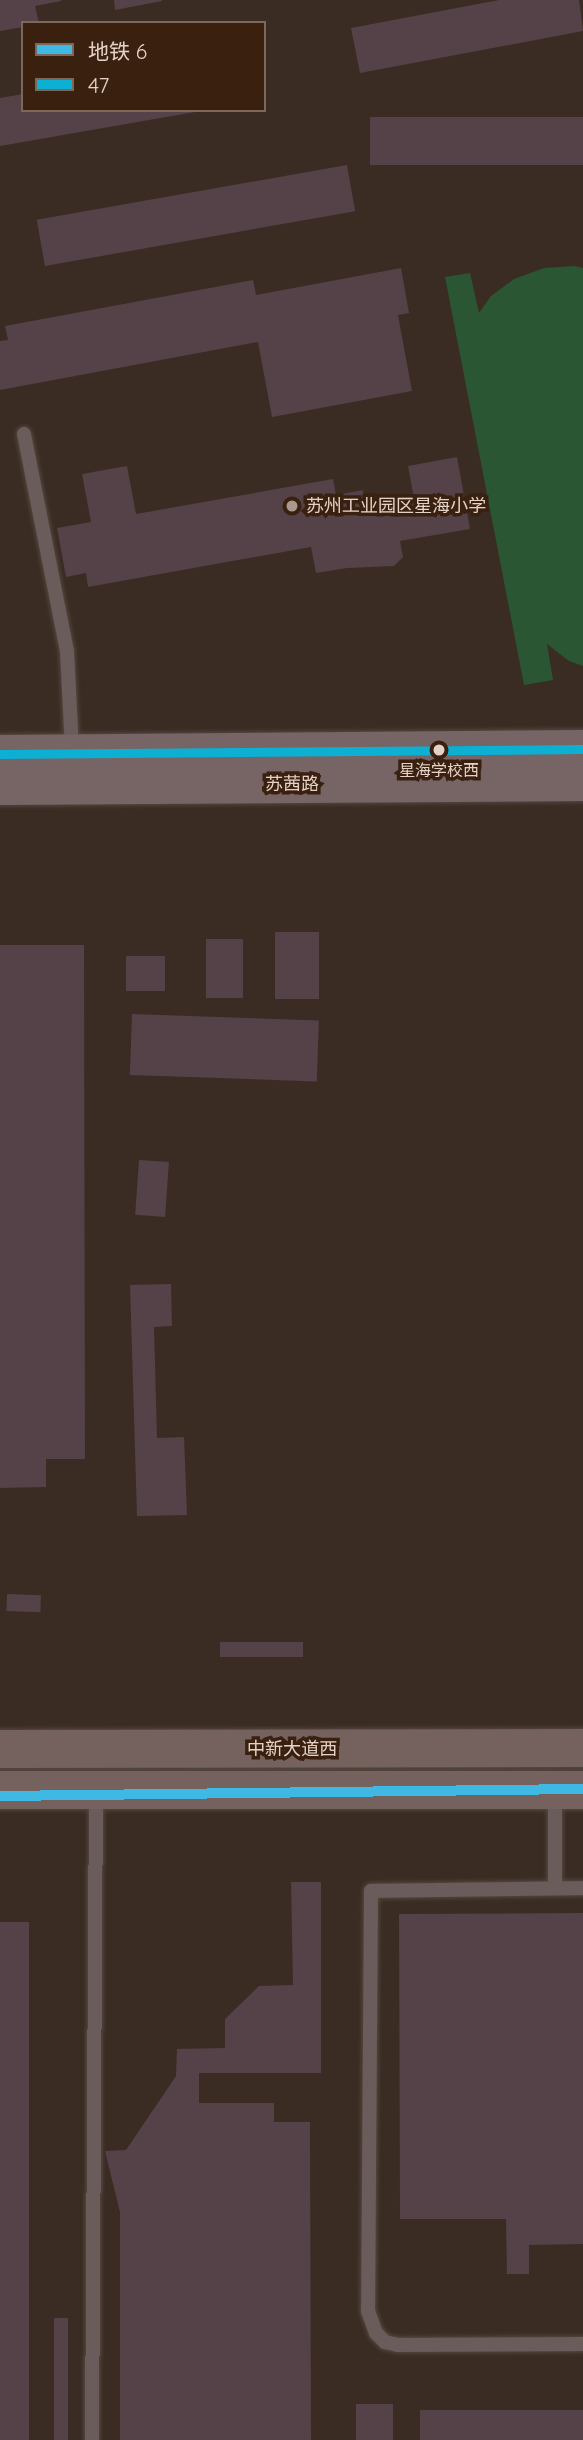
<!DOCTYPE html>
<html>
<head>
<meta charset="utf-8">
<style>
	body { margin:0 }
	#map { position:relative; width:583px; height:2440px; overflow:hidden; background:#3a2c23; font-family:Quicksand,"Noto Sans SC",sans-serif }
	div>[style] { position:absolute }
	.green>* { inset:0; background:#2a5634 }
	.building>* { inset:0; background:#554148; transform-origin:0 0 }
	.roads { filter:drop-shadow(0 0 2px #54473f) drop-shadow(0 0 2px #54473f) }
	.lane>* { height:14px; margin:-7px; padding:0 7px; transform-origin:7px; border-radius:7px; background:#6a5c5a }
	.secondary>* { height:38px; margin:-19px; padding:0 19px; transform-origin:19px; border-radius:19px; background:#766564 }
	.primary>* { height:38px; margin:-19px; padding:0 19px; transform-origin:19px; border-radius:19px; background:#75625f }
	.bus-1>* { height:9px; margin:-4.5px; padding:0 4.5px; transform-origin:4.5px; border-radius:4.5px; background:#0dafd3 }
	.metro-1>* { height:10px; margin:-5px; padding:0 5px; transform-origin:5px; border-radius:5px; background:#3fb9e4 }
	.dots>* { width:19px; height:19px; translate:-50% -50%; box-sizing:border-box; border:4px solid #39200f; border-radius:50% }
	span { translate:-50% -50%; white-space:nowrap; text-align:center; line-height:1.15; -webkit-text-stroke:7px #39200f; paint-order:stroke }
	.bus-label { font-size:16px; color:#e4d2c8 }
	.poi-label { font-size:18px; color:#e4d2c8 }
	.left { translate:0 -50%; text-align:left }
	.street-label { font-size:18px; color:#e4d2c8 }
	.legend { position:absolute; left:21px; top:21px; width:245px; height:91px; box-sizing:border-box; background:#39200f; border:2px solid #7d6759; margin:0; padding:9px 12px; list-style:none; font-size:21px; color:#e4d2c8 }
	.legend li { display:flex; align-items:center; gap:14px; height:35px }
	.legend b { width:35px; border:2px solid #7d6759 }
</style>
</head>
<body>
<div id="map">
	<div class="green">
		<div style="clip-path:polygon(575px 266px,583px 268px,583px 666px,569px 661px,547px 644px,553px 680px,524px 685px,445px 277px,470px 273px,479px 313px,491px 296px,514px 279px,544px 268px)"></div>
	</div>
	<div class="building">
		<div style="clip-path:polygon(0 0,61px 0,61px 1px,35px 6px,39px 23px,23px 23px,23px 27px,0 31px)"></div>
		<div style="clip-path:polygon(114px 0,162px 0,162px 1px,115px 10px)"></div>
		<div style="clip-path:polygon(499px 0,579px 0,583px 31px,360px 73px,351px 28px)"></div>
		<div style="clip-path:polygon(23px 94px,23px 110px,195px 112px,0 146px,0 98px)"></div>
		<div style="left:583px;top:117px;width:48px;height:213px;rotate:90deg"></div>
		<div style="left:347px;top:165px;width:47px;height:315px;rotate:80deg"></div>
		<div style="clip-path:polygon(401px 268px,409px 313px,398px 315px,412px 391px,272px 417px,258px 342px,0 390px,0 341px,8px 340px,5px 326px,253px 280px,256px 295px)"></div>
		<div style="clip-path:polygon(457px 457px,470px 529px,400px 541px,403px 557px,394px 566px,347px 568px,316px 573px,311px 547px,88px 587px,86px 573px,66px 577px,57px 528px,91px 522px,82px 474px,127px 466px,136px 514px,333px 479px,336px 495px,363px 490px,365px 506px,414px 498px,408px 466px)"></div>
		<div style="left:275px;top:932px;width:44px;height:67px"></div>
		<div style="left:206px;top:939px;width:37px;height:59px"></div>
		<div style="clip-path:polygon(0 945px,84px 945px,85px 1459px,46px 1459px,46px 1487px,0 1488px)"></div>
		<div style="left:126px;top:956px;width:39px;height:35px"></div>
		<div style="left:132px;top:1014px;width:187px;height:61px;rotate:2deg"></div>
		<div style="left:139px;top:1160px;width:30px;height:55px;rotate:4deg"></div>
		<div style="clip-path:polygon(171px 1284px,172px 1326px,154px 1327px,157px 1438px,184px 1437px,187px 1515px,137px 1516px,130px 1285px)"></div>
		<div style="left:7px;top:1594px;width:34px;height:17px;rotate:2deg"></div>
		<div style="left:303px;top:1642px;width:15px;height:83px;rotate:90deg"></div>
		<div style="clip-path:polygon(291px 1882px,321px 1882px,321px 2073px,199px 2073px,199px 2103px,274px 2103px,274px 2122px,310px 2122px,311px 2440px,120px 2440px,120px 2212px,105px 2151px,126px 2150px,176px 2076px,177px 2049px,225px 2048px,225px 2019px,259px 1986px,293px 1985px)"></div>
		<div style="clip-path:polygon(583px 1913px,583px 2244px,529px 2245px,529px 2274px,507px 2274px,506px 2219px,400px 2219px,399px 1914px)"></div>
		<div style="left:0;top:1922px;width:29px;height:518px"></div>
		<div style="left:54px;top:2318px;width:14px;height:122px"></div>
		<div style="left:356px;top:2404px;width:37px;height:36px"></div>
		<div style="left:583px;top:2410px;width:30px;height:163px;rotate:90deg"></div>
	</div>
	<div class="roads">
		<div class="lane">
			<div style="left:24px;top:434px;width:221px;rotate:78.8deg"></div>
			<div style="left:67px;top:651px;width:99px;rotate:87.1deg"></div>
			<div style="left:555px;top:1792px;width:96px;rotate:90deg"></div>
			<div style="left:583px;top:1888px;width:212px;rotate:179.2deg"></div>
			<div style="left:371px;top:1891px;width:420px;rotate:90.4deg"></div>
			<div style="left:368px;top:2311px;width:23px;rotate:70deg"></div>
			<div style="left:376px;top:2333px;width:13px;rotate:45deg"></div>
			<div style="left:385px;top:2342px;width:13px;rotate:13deg"></div>
			<div style="left:398px;top:2345px;width:185px;rotate:-0.3deg"></div>
			<div style="left:92px;top:2440px;width:648px;rotate:-89.65deg"></div>
		</div>
		<div class="secondary">
			<div style="left:0;top:754px;width:583px;rotate:-0.49deg"></div>
			<div style="left:0;top:786px;width:583px;rotate:-0.39deg"></div>
		</div>
		<div class="primary">
			<div style="left:0;top:1749px;width:583px;rotate:-0.1deg"></div>
			<div style="left:0;top:1790px;width:583px"></div>
		</div>
	</div>
	<div class="bus-1">
		<div style="left:0;top:754px;width:583px;rotate:-0.49deg"></div>
	</div>
	<div class="metro-1">
		<div style="left:0;top:1796px;width:583px;rotate:-0.69deg"></div>
	</div>
	<div class="dots">
		<div style="left:292px;top:506px;background:#a8988e"></div>
		<div style="left:439px;top:750px;background:#e4d2c8"></div>
	</div>
	<div class="bus-label">
		<span style="left:439px;top:770px">星海学校西</span>
	</div>
	<div class="poi-label">
		<span class="left" style="left:306px;top:506px">苏州工业园区星海小学</span>
	</div>
	<div class="street-label">
		<span style="left:292px;top:784px">苏茜路</span>
		<span style="left:292px;top:1749px">中新大道西</span>
	</div>
	<ul class="legend">
	<li><b style="height:9px;background:#3fb9e4"></b>地铁 6</li>
	<li><b style="height:9px;background:#0dafd3"></b>47</li>
	</ul>
</div>
</body>
</html>
